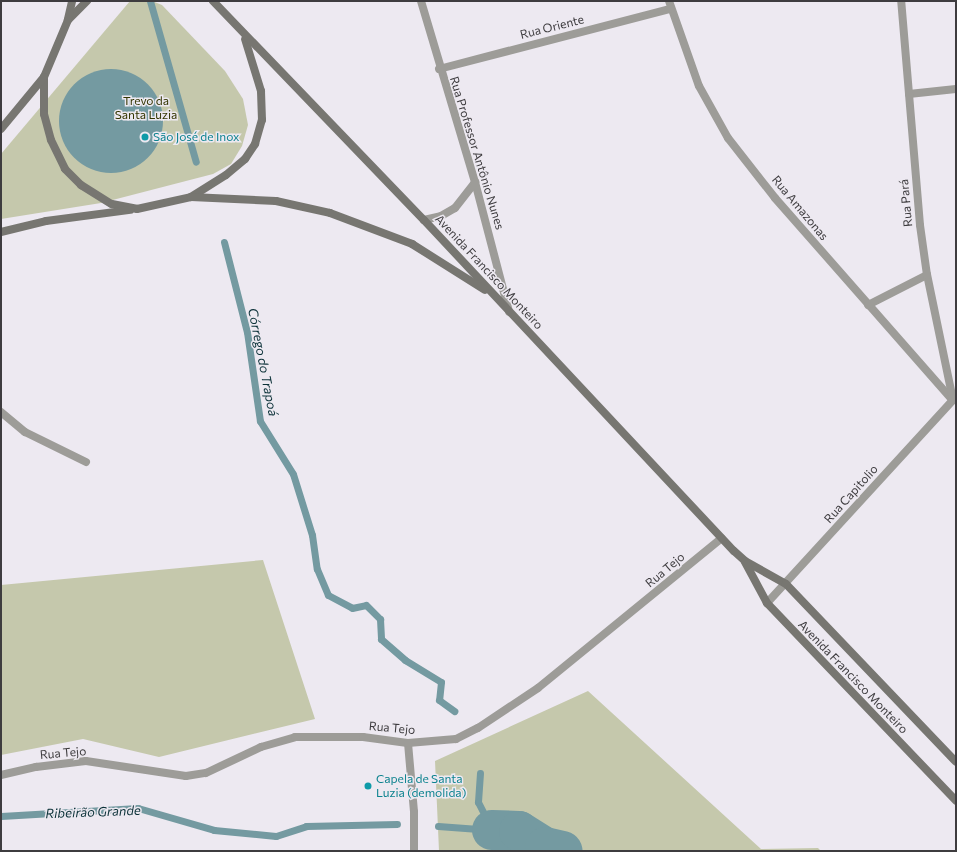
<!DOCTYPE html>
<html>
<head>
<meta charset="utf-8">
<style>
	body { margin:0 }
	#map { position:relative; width:957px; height:852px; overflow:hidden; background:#ede9f1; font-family:Commissioner,sans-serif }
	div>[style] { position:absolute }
	.green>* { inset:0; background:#c5c8ac }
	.water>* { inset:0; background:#749aa1 }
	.round { border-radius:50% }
	.stream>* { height:7px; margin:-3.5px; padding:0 3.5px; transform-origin:3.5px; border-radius:3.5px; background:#749aa1 }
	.river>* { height:40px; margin:-20px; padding:0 20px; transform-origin:20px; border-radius:20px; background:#749aa1 }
	.minor>* { height:8px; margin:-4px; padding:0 4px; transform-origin:4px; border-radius:4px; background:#9d9c98 }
	.tertiary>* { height:8px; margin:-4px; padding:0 4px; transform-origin:4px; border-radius:4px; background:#9d9c98 }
	.secondary>* { height:8px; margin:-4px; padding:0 4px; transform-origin:4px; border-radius:4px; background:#777671 }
	.dots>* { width:11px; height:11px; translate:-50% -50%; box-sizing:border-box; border:2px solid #ede9f1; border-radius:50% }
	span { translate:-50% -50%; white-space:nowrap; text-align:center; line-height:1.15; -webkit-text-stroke:3px #ede9f1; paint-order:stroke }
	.street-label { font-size:12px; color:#3e3c3f }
	.park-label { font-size:12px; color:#333500 }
	.culture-label { font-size:12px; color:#0d838f }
	.left { translate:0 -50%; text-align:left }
	.water-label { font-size:13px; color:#0b3138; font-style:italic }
	.frame { position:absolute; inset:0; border:2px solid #3e3c3f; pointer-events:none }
</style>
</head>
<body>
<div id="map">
	<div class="green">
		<div style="clip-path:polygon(130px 1px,152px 1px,162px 5px,225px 71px,243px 99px,248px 125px,242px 146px,231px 164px,213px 174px,101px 203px,1px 219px,1px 154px)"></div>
		<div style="clip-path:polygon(263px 560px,315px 719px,159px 757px,83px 739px,1px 755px,1px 585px)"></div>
		<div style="clip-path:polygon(588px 691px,761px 849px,818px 848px,821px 851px,439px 851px,435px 761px)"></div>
	</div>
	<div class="water">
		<div class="round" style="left:59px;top:69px;width:104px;height:104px"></div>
	</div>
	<div class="stream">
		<div style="left:150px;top:1px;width:167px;rotate:74.1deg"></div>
		<div style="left:224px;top:242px;width:93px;rotate:75.7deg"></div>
		<div style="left:247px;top:332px;width:90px;rotate:81.7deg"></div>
		<div style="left:260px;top:421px;width:62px;rotate:58.1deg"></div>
		<div style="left:293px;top:474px;width:64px;rotate:72.7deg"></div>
		<div style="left:312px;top:535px;width:34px;rotate:82deg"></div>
		<div style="left:317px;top:569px;width:28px;rotate:67deg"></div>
		<div style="left:328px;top:595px;width:27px;rotate:28deg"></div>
		<div style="left:352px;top:608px;width:14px;rotate:-12deg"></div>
		<div style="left:366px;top:605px;width:20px;rotate:45deg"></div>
		<div style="left:380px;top:619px;width:20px;rotate:87deg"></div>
		<div style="left:381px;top:639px;width:32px;rotate:41deg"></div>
		<div style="left:405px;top:660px;width:42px;rotate:31.4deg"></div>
		<div style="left:441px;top:682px;width:18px;rotate:96deg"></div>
		<div style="left:439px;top:700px;width:19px;rotate:36deg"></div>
		<div style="left:480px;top:773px;width:29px;rotate:94deg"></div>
		<div style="left:478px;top:802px;width:31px;rotate:63deg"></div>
		<div style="left:1px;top:816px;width:137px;rotate:-3.3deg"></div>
		<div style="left:138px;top:808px;width:79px;rotate:16.1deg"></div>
		<div style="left:214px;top:830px;width:62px;rotate:5.5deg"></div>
		<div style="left:276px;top:836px;width:32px;rotate:-18deg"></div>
		<div style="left:306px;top:826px;width:91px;rotate:-1.3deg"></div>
		<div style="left:438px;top:826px;width:54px;rotate:4.2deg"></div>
	</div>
	<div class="river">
		<div style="left:492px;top:830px;width:27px;rotate:2deg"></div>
		<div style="left:519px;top:831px;width:31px;rotate:32deg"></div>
		<div style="left:545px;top:847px;width:18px;rotate:13deg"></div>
	</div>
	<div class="minor">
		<div style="left:669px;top:1px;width:90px;rotate:70.6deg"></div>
		<div style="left:699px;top:86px;width:60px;rotate:60.9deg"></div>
		<div style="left:728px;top:138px;width:76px;rotate:51.9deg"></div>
		<div style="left:775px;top:198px;width:266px;rotate:48.7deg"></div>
		<div style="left:439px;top:69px;width:239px;rotate:-14.6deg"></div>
		<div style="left:909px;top:94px;width:47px;rotate:-6.1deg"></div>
		<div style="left:868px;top:305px;width:66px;rotate:-27deg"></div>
		<div style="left:1px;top:412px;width:31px;rotate:40deg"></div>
		<div style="left:25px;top:432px;width:68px;rotate:26.2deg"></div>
		<div style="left:767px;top:603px;width:275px;rotate:-47.5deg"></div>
		<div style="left:953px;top:400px;width:128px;rotate:-101.7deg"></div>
		<div style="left:927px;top:275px;width:50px;rotate:-98deg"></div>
		<div style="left:920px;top:225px;width:225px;rotate:-94.8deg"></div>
		<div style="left:408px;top:743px;width:69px;rotate:85deg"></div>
		<div style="left:414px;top:812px;width:39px;rotate:90deg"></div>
		<div style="left:1px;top:775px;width:36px;rotate:-13deg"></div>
		<div style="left:36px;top:767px;width:50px;rotate:-6.8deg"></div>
		<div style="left:86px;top:761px;width:101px;rotate:8.5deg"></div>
		<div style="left:186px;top:776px;width:20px;rotate:-9deg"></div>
		<div style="left:206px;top:773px;width:61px;rotate:-25.3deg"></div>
		<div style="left:261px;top:747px;width:35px;rotate:-16deg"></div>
		<div style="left:295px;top:737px;width:68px"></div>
		<div style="left:363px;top:737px;width:45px;rotate:7.6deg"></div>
		<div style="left:408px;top:743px;width:48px;rotate:-4.8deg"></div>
		<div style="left:456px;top:739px;width:25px;rotate:-27deg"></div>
		<div style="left:478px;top:728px;width:72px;rotate:-33.7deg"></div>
		<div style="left:538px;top:688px;width:237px;rotate:-39.2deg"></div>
	</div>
	<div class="tertiary">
		<div style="left:421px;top:1px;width:189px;rotate:73.4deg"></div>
		<div style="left:475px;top:182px;width:134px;rotate:75.3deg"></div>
		<div style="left:424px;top:220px;width:17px;rotate:-13deg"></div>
		<div style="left:441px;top:216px;width:16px;rotate:-30deg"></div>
		<div style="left:455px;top:208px;width:33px;rotate:-52deg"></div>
	</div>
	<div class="secondary">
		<div style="left:87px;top:1px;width:27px;rotate:135deg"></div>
		<div style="left:68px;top:20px;width:62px;rotate:112.8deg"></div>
		<div style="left:44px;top:77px;width:37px;rotate:90deg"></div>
		<div style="left:44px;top:114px;width:27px;rotate:75deg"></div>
		<div style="left:51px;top:140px;width:32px;rotate:64deg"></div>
		<div style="left:65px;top:169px;width:23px;rotate:45deg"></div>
		<div style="left:81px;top:185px;width:36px;rotate:32deg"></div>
		<div style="left:112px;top:204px;width:25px;rotate:11deg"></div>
		<div style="left:137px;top:209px;width:55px;rotate:-12.5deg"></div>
		<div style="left:191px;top:197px;width:41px;rotate:-32.2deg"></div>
		<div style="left:226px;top:175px;width:25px;rotate:-40deg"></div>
		<div style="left:245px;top:159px;width:18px;rotate:-56deg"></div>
		<div style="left:255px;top:144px;width:25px;rotate:-74deg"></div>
		<div style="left:262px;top:120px;width:29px;rotate:-92deg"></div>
		<div style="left:261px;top:91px;width:54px;rotate:-107.1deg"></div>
		<div style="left:213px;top:1px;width:304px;rotate:46.1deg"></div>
		<div style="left:424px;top:220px;width:453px;rotate:46.9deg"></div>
		<div style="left:734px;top:551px;width:15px;rotate:42deg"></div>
		<div style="left:745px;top:561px;width:47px;rotate:29.3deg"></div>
		<div style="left:786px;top:584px;width:246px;rotate:46.3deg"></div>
		<div style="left:68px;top:19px;width:18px;rotate:-77deg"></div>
		<div style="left:1px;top:129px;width:67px;rotate:-50.4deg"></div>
		<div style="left:191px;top:197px;width:85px;rotate:2.7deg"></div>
		<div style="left:276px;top:201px;width:55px;rotate:12.5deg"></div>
		<div style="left:330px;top:213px;width:88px;rotate:20.7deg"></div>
		<div style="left:412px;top:244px;width:86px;rotate:32.2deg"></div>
		<div style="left:1px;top:232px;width:46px;rotate:-13.7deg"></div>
		<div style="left:46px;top:221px;width:85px;rotate:-7.5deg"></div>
		<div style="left:745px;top:562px;width:47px;rotate:61.8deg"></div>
		<div style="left:767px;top:603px;width:274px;rotate:46.3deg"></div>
	</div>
	<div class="dots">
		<div style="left:145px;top:137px;background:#0f9aa8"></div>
		<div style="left:368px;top:786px;background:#0f9aa8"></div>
	</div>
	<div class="street-label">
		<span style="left:552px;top:27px;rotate:-14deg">Rua Oriente</span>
		<span style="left:477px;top:153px;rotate:73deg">Rua Professor Antônio Nunes</span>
		<span style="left:906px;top:203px;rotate:-95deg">Rua Pará</span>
		<span style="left:800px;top:208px;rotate:50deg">Rua Amazonas</span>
		<span style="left:489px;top:272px;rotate:47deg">Avenida Francisco Monteiro</span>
		<span style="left:851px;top:494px;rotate:-48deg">Rua Capitolio</span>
		<span style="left:665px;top:570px;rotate:-40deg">Rua Tejo</span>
		<span style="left:853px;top:677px;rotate:46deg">Avenida Francisco Monteiro</span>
		<span style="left:392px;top:728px;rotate:5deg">Rua Tejo</span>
		<span style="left:63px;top:753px;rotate:-5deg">Rua Tejo</span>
	</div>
	<div class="park-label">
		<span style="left:146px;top:108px">Trevo da<br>Santa Luzia</span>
	</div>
	<div class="culture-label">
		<span class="left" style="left:153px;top:137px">São José de Inox</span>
		<span class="left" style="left:376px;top:786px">Capela de Santa<br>Luzia (demolida)</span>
	</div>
	<div class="water-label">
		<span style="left:263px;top:362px;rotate:79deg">Córrego do Trapoá</span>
		<span style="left:93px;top:812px;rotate:-2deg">Ribeirão Grande</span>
	</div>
	<div class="frame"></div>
</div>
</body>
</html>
